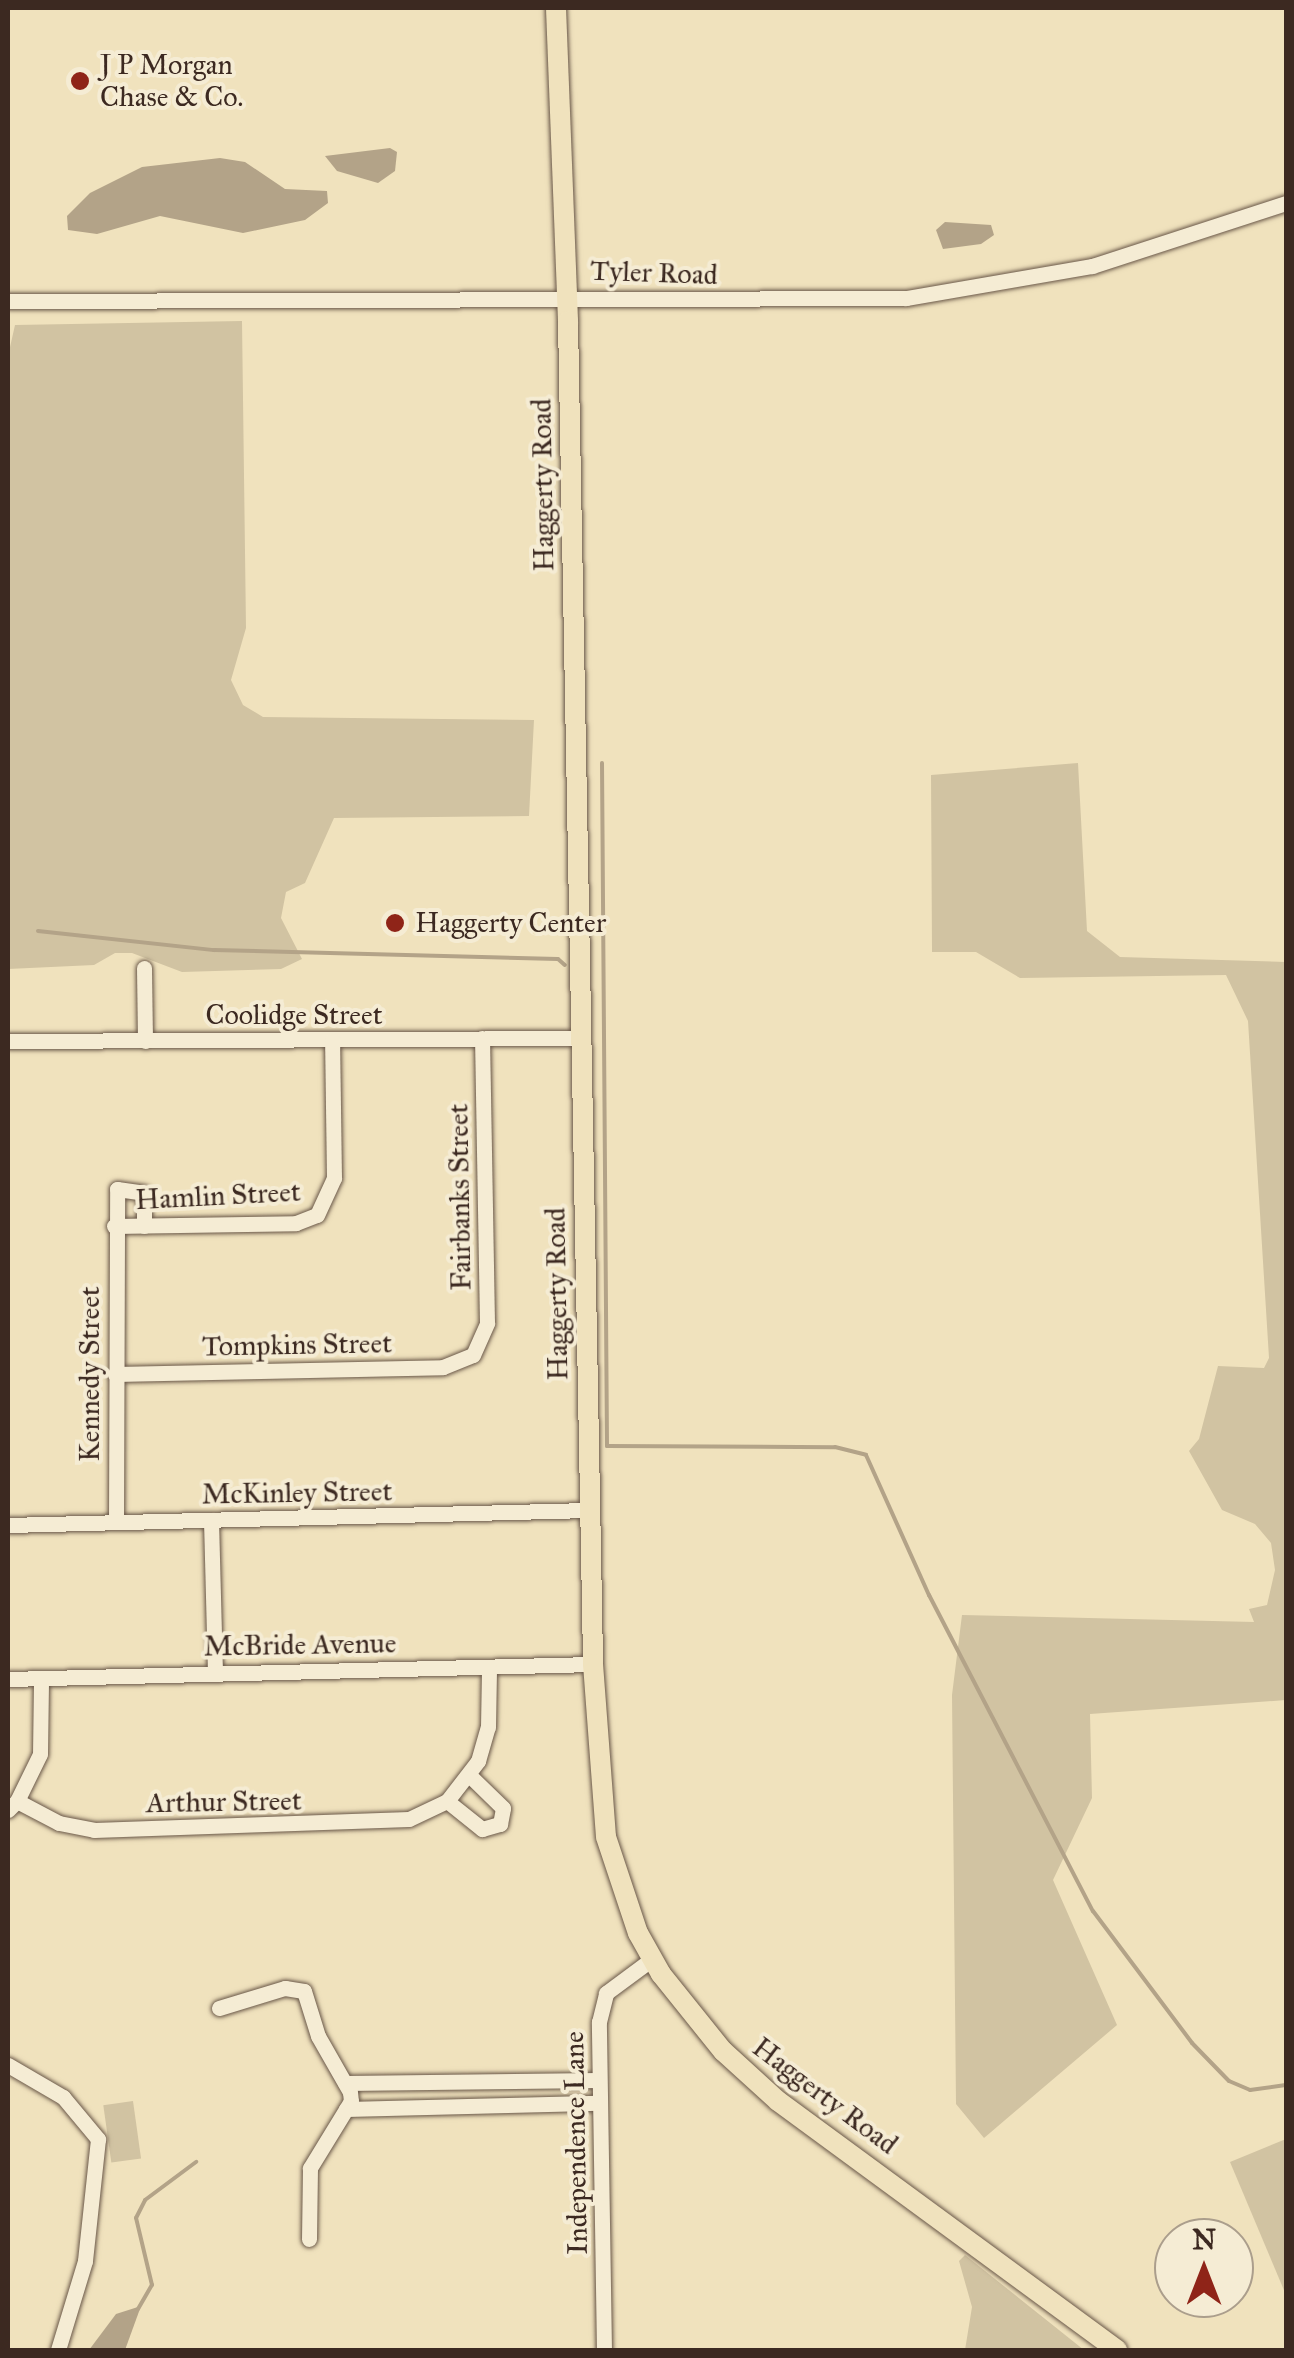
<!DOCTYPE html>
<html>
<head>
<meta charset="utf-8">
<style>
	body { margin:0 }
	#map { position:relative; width:1294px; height:2358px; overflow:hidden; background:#f0e2bd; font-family:"IM FELL Great Primer",serif }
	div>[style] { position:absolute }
	.green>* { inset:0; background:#d1c3a2; transform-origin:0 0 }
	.water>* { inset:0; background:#b3a388 }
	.stream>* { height:4px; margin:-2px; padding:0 2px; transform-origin:2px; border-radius:2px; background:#b3a388 }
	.roads { filter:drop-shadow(0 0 2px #695748) drop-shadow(0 0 2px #695748) }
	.minor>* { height:15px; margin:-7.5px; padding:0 7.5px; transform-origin:7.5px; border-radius:7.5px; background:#f5ecd4 }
	.major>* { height:20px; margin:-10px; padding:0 10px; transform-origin:10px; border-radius:10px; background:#f0e2bd }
	.dots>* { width:28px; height:28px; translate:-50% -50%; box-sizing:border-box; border:5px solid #f5ecd4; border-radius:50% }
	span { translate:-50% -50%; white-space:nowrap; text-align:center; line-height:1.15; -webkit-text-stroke:8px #f5ecd4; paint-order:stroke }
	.poi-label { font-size:28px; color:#3c2921 }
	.left { translate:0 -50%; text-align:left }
	.street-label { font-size:28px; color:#3c2921 }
	.frame { position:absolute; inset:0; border:10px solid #3c2921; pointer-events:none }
	.north { position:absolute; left:1154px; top:2218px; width:100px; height:100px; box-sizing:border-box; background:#f5ecd4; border:2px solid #ab9e8c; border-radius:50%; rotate:0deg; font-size:28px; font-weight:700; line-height:40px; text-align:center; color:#3c2921 }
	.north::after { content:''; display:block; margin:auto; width:35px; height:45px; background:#8f2418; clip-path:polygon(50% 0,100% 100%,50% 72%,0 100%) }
</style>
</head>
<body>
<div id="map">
	<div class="green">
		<div style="clip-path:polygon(242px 321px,246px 628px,231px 680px,243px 705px,263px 717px,534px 720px,529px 816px,334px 818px,305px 883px,286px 892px,281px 918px,302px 959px,281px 969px,182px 972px,132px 953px,115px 953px,94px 965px,8px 969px,8px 356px,15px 325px)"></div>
		<div style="clip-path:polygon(1078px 763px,1087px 931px,1120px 957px,1286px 962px,1286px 1700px,1090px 1714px,1092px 1798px,1053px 1880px,1117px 2025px,984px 2138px,956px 2104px,952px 1695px,962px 1615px,1254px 1622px,1249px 1609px,1267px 1605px,1275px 1570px,1271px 1543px,1255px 1524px,1222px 1510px,1189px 1451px,1199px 1439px,1218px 1366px,1264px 1368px,1269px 1358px,1248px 1021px,1226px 975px,1020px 978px,976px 952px,932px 952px,931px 775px)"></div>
		<div style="left:133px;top:2101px;width:58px;height:30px;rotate:82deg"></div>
		<div style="clip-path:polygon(1286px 2139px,1286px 2295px,1230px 2162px)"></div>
		<div style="clip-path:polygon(965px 2255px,1084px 2350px,965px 2350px,972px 2307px,959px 2261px)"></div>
	</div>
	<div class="water">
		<div style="clip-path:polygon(390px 148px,397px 152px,395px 171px,378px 183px,337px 171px,325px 156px)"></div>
		<div style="clip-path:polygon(220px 158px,245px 162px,285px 189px,327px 191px,328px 203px,305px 220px,243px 233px,160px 216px,97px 234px,68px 230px,67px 216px,90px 193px,142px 167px)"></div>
		<div style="clip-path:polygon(945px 222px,991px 225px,994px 235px,981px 244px,943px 249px,936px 230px)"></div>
		<div style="clip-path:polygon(141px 2306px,125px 2350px,89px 2350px,116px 2314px)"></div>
	</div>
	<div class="stream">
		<div style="left:602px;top:763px;width:683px;rotate:89.58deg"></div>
		<div style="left:607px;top:1446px;width:228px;rotate:0.3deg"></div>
		<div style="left:835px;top:1447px;width:32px;rotate:14deg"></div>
		<div style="left:866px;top:1455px;width:154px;rotate:65.8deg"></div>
		<div style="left:929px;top:1595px;width:356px;rotate:62.6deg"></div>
		<div style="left:1093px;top:1911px;width:165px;rotate:53.1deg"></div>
		<div style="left:1192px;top:2043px;width:53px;rotate:45.8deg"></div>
		<div style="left:1229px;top:2081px;width:23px;rotate:23deg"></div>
		<div style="left:1250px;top:2090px;width:36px;rotate:-8deg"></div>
		<div style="left:38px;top:931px;width:177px;rotate:6.2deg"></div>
		<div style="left:214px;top:950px;width:344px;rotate:1.5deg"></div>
		<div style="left:558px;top:959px;width:9px;rotate:41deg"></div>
		<div style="left:138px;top:2309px;width:28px;rotate:-60deg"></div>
		<div style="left:152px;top:2285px;width:69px;rotate:-103.4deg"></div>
		<div style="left:136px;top:2218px;width:20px;rotate:-63deg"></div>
		<div style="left:145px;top:2200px;width:64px;rotate:-36.7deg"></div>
	</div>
	<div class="roads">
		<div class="minor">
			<div style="left:8px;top:301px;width:898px;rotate:-0.19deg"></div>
			<div style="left:906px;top:298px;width:189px;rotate:-9.8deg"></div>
			<div style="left:1092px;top:266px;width:204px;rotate:-18deg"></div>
			<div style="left:144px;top:968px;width:73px;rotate:89.2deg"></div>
			<div style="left:8px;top:1041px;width:573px;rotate:-0.3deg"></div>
			<div style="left:114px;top:1226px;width:182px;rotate:-0.9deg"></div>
			<div style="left:296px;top:1223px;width:22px;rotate:-21deg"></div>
			<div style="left:317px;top:1215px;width:41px;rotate:-65.3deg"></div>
			<div style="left:334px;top:1178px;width:138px;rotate:-90.8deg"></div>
			<div style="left:115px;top:1374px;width:328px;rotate:-1.2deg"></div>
			<div style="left:443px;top:1367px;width:32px;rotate:-22deg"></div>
			<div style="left:473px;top:1355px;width:35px;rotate:-66deg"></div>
			<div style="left:487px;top:1323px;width:285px;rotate:-91deg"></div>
			<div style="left:116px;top:1520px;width:331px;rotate:-89.8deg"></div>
			<div style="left:117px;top:1189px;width:27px;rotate:8deg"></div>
			<div style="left:144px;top:1193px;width:33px;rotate:90deg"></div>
			<div style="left:211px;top:1520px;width:151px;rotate:88.5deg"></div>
			<div style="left:8px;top:1525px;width:581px;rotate:-1.48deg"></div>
			<div style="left:8px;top:1679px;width:585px;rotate:-1.47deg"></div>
			<div style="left:17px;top:1801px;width:52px;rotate:-63.9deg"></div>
			<div style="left:40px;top:1754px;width:76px;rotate:-89.2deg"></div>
			<div style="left:447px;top:1801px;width:45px;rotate:38.7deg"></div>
			<div style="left:482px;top:1829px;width:19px;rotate:-16deg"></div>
			<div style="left:500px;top:1824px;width:16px;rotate:-79deg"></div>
			<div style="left:503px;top:1808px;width:46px;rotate:-135.9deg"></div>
			<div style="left:8px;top:1810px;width:13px;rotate:-45deg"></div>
			<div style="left:17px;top:1801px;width:47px;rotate:27.6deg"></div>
			<div style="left:59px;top:1823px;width:36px;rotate:11deg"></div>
			<div style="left:94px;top:1830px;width:315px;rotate:-2deg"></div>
			<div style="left:409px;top:1819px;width:42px;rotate:-25.3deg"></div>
			<div style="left:447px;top:1801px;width:51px;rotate:-52.2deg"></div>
			<div style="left:478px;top:1761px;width:35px;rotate:-74deg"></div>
			<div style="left:488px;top:1727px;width:60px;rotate:-89deg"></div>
			<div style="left:219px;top:2008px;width:69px;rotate:-16.9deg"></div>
			<div style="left:285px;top:1988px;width:19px;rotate:9deg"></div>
			<div style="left:304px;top:1991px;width:47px;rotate:72.7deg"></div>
			<div style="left:318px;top:2036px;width:64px;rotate:60.3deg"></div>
			<div style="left:350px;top:2092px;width:9px;rotate:84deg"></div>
			<div style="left:351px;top:2101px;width:79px;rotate:121.5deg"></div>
			<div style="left:310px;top:2168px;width:71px;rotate:90.8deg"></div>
			<div style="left:8px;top:2065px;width:64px;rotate:30.2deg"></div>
			<div style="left:63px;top:2097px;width:55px;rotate:50.2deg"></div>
			<div style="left:98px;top:2139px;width:123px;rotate:96.1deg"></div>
			<div style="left:85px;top:2261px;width:93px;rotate:106.9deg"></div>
			<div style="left:345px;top:2083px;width:253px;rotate:-0.7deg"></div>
			<div style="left:346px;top:2109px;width:253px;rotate:-1.4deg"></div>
			<div style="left:604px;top:2350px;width:328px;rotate:-90.9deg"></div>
			<div style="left:599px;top:2022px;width:30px;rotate:-76deg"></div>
			<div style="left:606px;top:1993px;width:57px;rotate:-36.5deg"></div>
		</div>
		<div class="major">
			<div style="left:556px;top:8px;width:313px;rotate:87.8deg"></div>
			<div style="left:568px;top:321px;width:1343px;rotate:88.93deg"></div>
			<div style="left:593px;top:1664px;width:173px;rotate:85.7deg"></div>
			<div style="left:606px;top:1837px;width:101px;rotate:71.6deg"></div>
			<div style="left:638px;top:1933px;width:47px;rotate:60.7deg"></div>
			<div style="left:661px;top:1974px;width:99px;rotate:51.2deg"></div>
			<div style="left:723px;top:2051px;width:74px;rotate:42.3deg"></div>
			<div style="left:778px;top:2101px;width:421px;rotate:36.3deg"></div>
		</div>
	</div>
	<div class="dots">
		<div style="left:80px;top:81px;background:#8f2418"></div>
		<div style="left:395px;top:923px;background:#8f2418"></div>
	</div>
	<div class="poi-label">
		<span class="left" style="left:100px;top:81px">J P Morgan<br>Chase &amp; Co.</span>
		<span class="left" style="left:415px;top:923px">Haggerty Center</span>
	</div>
	<div class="street-label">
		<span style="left:654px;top:273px;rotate:2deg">Tyler Road</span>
		<span style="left:543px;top:485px;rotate:-91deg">Haggerty Road</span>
		<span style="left:294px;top:1015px">Coolidge Street</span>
		<span style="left:218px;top:1196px;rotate:-3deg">Hamlin Street</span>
		<span style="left:460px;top:1197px;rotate:-91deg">Fairbanks Street</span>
		<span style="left:557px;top:1294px;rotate:-91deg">Haggerty Road</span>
		<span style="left:297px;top:1345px;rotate:-1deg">Tompkins Street</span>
		<span style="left:90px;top:1374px;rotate:-90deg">Kennedy Street</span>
		<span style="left:297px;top:1493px;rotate:-1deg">McKinley Street</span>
		<span style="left:300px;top:1645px;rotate:-1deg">McBride Avenue</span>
		<span style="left:224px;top:1802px;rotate:-1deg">Arthur Street</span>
		<span style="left:825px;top:2096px;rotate:37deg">Haggerty Road</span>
		<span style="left:576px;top:2143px;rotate:-91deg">Independence Lane</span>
	</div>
	<div class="frame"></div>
	<div class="north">N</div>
</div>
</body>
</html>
